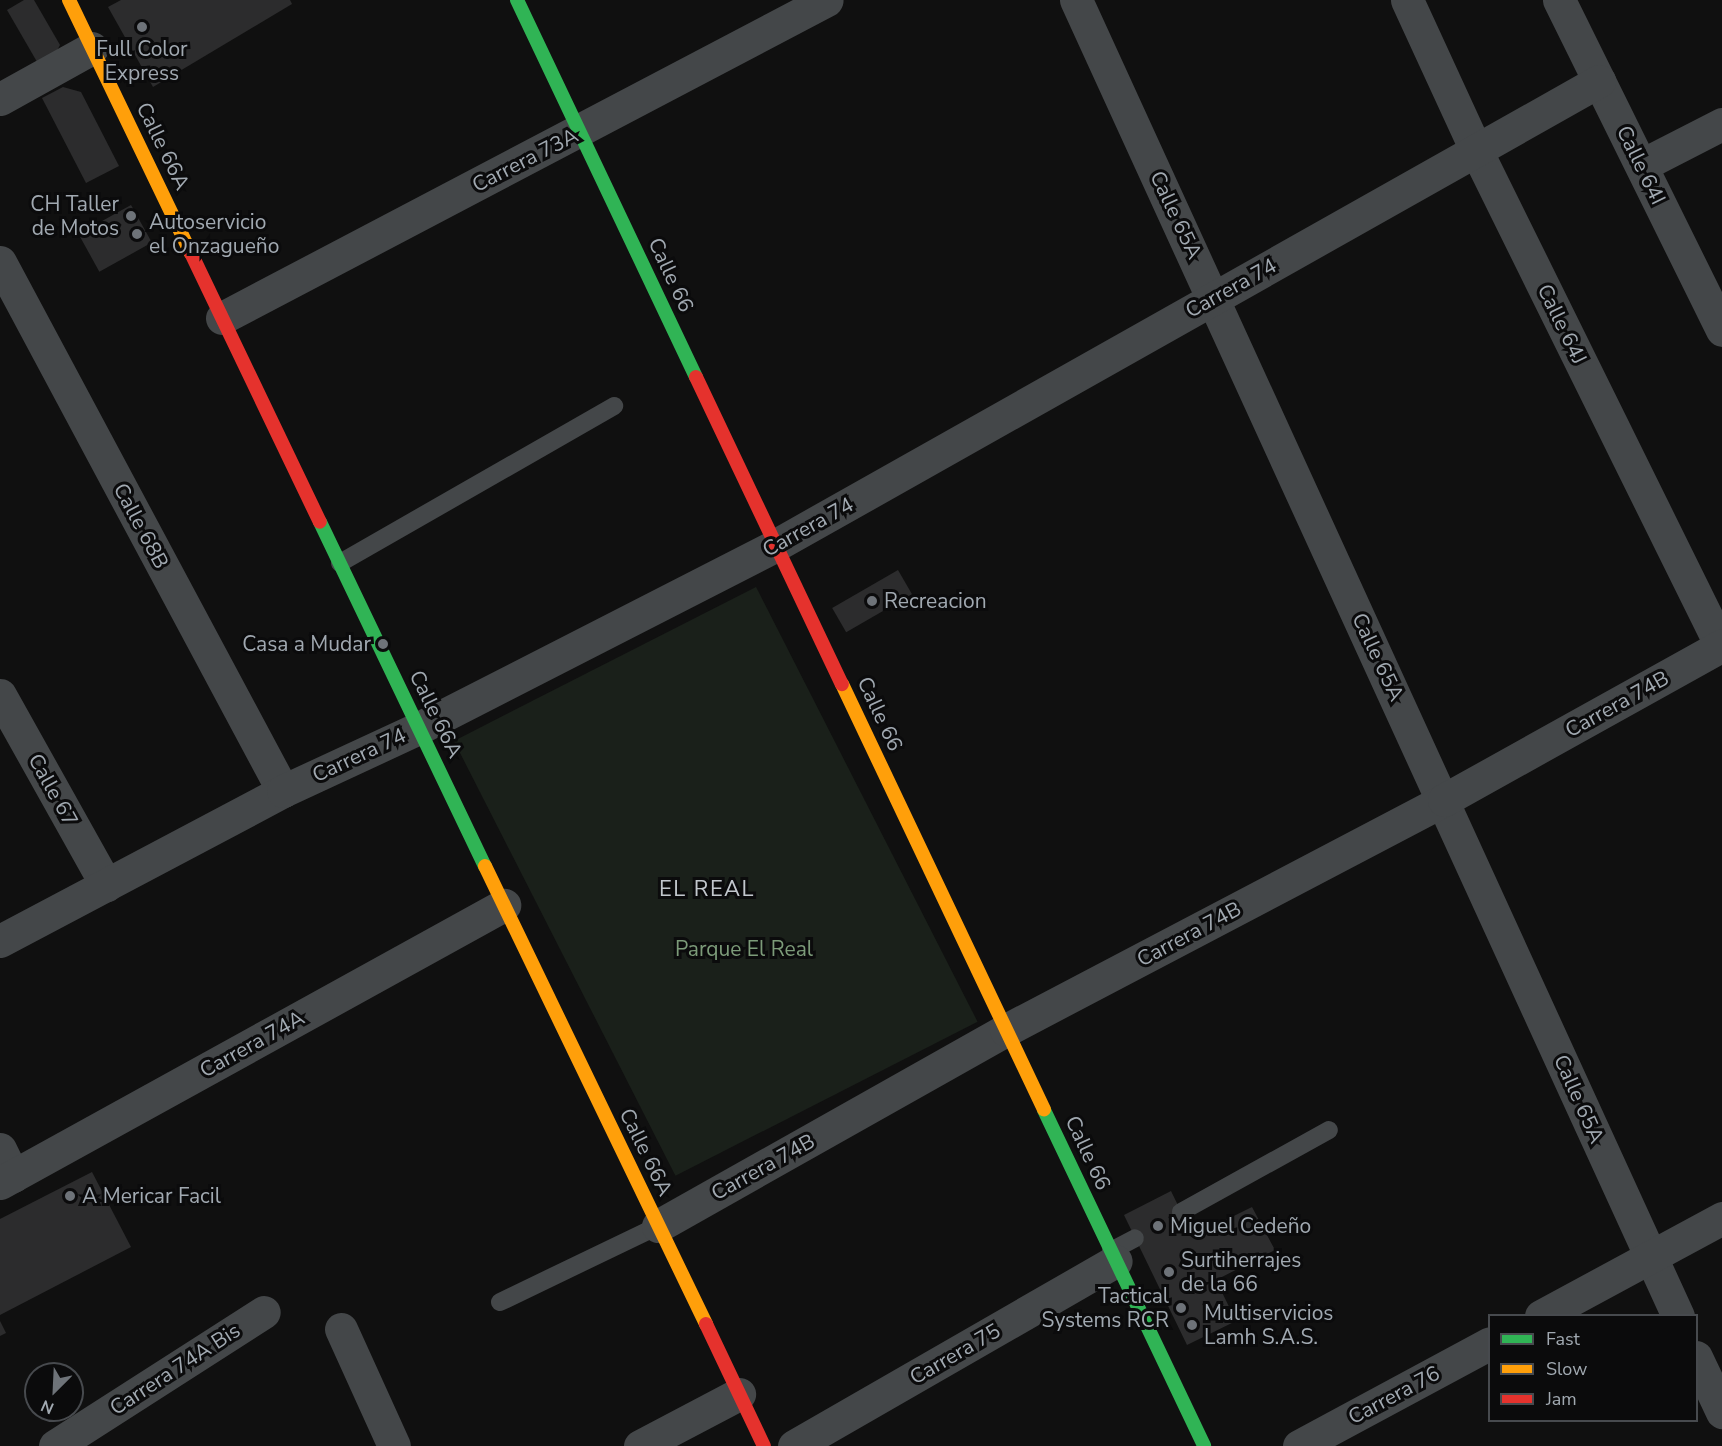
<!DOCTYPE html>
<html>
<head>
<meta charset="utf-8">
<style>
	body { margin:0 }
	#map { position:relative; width:1722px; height:1446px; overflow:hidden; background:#101010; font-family:"Nunito Sans",sans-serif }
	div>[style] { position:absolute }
	.green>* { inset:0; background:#1a201a; transform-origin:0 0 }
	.building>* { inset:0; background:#2c2c2d; transform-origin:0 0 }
	.lane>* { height:18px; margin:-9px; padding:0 9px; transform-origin:9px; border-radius:9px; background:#444749 }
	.street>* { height:33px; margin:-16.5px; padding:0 16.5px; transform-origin:16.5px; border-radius:16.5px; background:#444749 }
	.fast>* { height:14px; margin:-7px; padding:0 7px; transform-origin:7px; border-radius:7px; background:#30b455 }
	.slow>* { height:14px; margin:-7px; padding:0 7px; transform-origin:7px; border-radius:7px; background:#ff9f0a }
	.jam>* { height:14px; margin:-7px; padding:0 7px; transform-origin:7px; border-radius:7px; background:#e5322d }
	.dots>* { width:16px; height:16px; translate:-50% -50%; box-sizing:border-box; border:3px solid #0b0b0c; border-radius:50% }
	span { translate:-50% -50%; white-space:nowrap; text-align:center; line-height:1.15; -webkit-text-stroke:6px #0b0b0c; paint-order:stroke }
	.poi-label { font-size:21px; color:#a1a9b1 }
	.right { translate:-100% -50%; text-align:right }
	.left { translate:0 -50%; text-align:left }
	.street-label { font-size:21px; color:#a1a9b1 }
	.park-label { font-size:21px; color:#7c9b79 }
	.neighbourhood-label { font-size:22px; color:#c2c7cd; letter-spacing:1.5px }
	.legend { position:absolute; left:1488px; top:1314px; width:210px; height:108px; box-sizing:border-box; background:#0b0b0c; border:2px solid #474a4e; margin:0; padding:8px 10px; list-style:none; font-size:18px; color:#a1a9b1 }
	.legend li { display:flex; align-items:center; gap:12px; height:30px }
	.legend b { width:30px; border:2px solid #474a4e }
	.north { position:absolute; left:24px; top:1362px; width:60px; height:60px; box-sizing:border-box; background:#0b0b0c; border:2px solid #474a4e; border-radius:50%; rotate:204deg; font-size:16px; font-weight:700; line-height:24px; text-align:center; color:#a1a9b1 }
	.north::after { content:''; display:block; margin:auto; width:21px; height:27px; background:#6e7379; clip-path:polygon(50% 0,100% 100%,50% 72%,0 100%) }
</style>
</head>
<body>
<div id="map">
	<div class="green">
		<div style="left:756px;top:587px;width:488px;height:339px;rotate:63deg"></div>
	</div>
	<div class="building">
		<div style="clip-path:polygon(24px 0,34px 0,60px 45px,52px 60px,40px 67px,7px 10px)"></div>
		<div style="clip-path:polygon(121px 0,290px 0,292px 4px,153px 87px,108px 7px)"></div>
		<div style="clip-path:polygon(63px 87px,81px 92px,119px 166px,86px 183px,42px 98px)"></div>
		<div style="left:131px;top:205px;width:43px;height:60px;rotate:61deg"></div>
		<div style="left:898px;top:570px;width:28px;height:76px;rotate:60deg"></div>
		<div style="clip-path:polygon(92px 1172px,131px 1247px,0 1315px,0 1219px)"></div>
		<div style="clip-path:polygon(1171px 1191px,1193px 1236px,1252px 1207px,1275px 1250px,1216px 1280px,1236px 1321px,1187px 1345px,1124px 1215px)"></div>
		<div style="clip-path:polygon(0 1321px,6px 1333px,0 1336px)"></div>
	</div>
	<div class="lane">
		<div style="left:340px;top:563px;width:316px;rotate:-29.8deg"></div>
		<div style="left:1181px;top:1212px;width:169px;rotate:-29deg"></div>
		<div style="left:1111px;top:1251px;width:27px;rotate:-28deg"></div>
		<div style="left:500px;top:1302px;width:175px;rotate:-25.7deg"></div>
	</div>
	<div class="street">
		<div style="left:1076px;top:0;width:1447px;rotate:65.42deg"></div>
		<div style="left:1407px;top:0;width:165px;rotate:65.3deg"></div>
		<div style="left:1476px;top:150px;width:553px;rotate:63.71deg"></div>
		<div style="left:1559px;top:0;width:368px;rotate:63.7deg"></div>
		<div style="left:0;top:99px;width:105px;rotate:-29deg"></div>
		<div style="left:1642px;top:165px;width:90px;rotate:-27.1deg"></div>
		<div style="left:0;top:262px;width:600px;rotate:61.85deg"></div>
		<div style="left:222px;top:318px;width:683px;rotate:-27.73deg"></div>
		<div style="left:0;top:695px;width:218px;rotate:60.8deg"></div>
		<div style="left:0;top:941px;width:320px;rotate:-27.9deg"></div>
		<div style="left:283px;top:791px;width:150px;rotate:-24.9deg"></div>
		<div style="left:419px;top:728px;width:401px;rotate:-27.1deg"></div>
		<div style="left:776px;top:545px;width:945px;rotate:-29.41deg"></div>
		<div style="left:0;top:1149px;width:30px;rotate:64deg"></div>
		<div style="left:0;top:1183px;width:576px;rotate:-28.88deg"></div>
		<div style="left:658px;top:1226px;width:399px;rotate:-29.4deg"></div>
		<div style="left:1006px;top:1030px;width:495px;rotate:-27.7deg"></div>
		<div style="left:1444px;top:800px;width:318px;rotate:-29.1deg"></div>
		<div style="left:1541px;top:1316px;width:206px;rotate:-28.4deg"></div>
		<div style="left:341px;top:1329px;width:128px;rotate:65.6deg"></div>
		<div style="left:1696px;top:1357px;width:61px;rotate:64.7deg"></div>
		<div style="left:55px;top:1446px;width:248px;rotate:-32.7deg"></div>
		<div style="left:640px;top:1446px;width:112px;rotate:-27.7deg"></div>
		<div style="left:794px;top:1446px;width:371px;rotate:-29.9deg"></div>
		<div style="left:1299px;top:1446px;width:217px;rotate:-28.3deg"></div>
	</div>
	<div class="fast">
		<div style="left:517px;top:0;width:417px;rotate:64.6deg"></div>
		<div style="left:320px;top:522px;width:382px;rotate:64.4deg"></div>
		<div style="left:1044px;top:1110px;width:372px;rotate:64.5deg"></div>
	</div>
	<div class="slow">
		<div style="left:69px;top:0;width:281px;rotate:64.3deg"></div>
		<div style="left:842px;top:684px;width:471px;rotate:64.6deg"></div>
		<div style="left:485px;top:866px;width:509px;rotate:64.24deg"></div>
	</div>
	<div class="jam">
		<div style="left:191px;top:253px;width:298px;rotate:64.4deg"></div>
		<div style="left:696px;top:377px;width:340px;rotate:64.6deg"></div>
		<div style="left:706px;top:1324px;width:135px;rotate:64.6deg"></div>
	</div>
	<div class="dots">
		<div style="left:142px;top:27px;background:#6e7379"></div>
		<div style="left:131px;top:216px;background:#6e7379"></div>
		<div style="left:137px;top:234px;background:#6e7379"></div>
		<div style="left:872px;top:601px;background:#6e7379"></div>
		<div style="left:383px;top:644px;background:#6e7379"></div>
		<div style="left:70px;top:1196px;background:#6e7379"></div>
		<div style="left:1158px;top:1226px;background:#6e7379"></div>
		<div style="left:1169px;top:1272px;background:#6e7379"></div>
		<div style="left:1181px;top:1308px;background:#6e7379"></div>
		<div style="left:1192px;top:1325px;background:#6e7379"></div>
	</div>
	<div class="poi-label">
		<span style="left:142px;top:61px">Full Color<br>Express</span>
		<span class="right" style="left:119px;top:216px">CH Taller<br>de Motos</span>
		<span class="left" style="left:149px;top:234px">Autoservicio<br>el Onzagueño</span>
		<span class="left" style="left:884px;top:601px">Recreacion</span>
		<span class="right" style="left:371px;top:644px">Casa a Mudar</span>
		<span class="left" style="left:82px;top:1196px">A Mericar Facil</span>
		<span class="left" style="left:1170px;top:1226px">Miguel Cedeño</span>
		<span class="left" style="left:1181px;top:1272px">Surtiherrajes<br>de la 66</span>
		<span class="right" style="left:1169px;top:1308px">Tactical<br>Systems RCR</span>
		<span class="left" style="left:1204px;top:1325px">Multiservicios<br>Lamh S.A.S.</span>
	</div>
	<div class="street-label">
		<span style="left:163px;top:146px;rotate:64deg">Calle 66A</span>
		<span style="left:525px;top:160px;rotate:-27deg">Carrera 73A</span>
		<span style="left:1641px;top:165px;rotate:64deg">Calle 64I</span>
		<span style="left:1176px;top:215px;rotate:65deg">Calle 65A</span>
		<span style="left:671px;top:275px;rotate:65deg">Calle 66</span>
		<span style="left:1231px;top:288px;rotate:-29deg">Carrera 74</span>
		<span style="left:1562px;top:324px;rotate:64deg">Calle 64J</span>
		<span style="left:141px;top:526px;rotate:62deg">Calle 68B</span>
		<span style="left:808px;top:527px;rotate:-29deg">Carrera 74</span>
		<span style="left:1378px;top:657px;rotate:65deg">Calle 65A</span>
		<span style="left:1617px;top:704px;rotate:-29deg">Carrera 74B</span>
		<span style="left:436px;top:714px;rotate:64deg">Calle 66A</span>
		<span style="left:880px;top:714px;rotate:65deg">Calle 66</span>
		<span style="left:359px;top:755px;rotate:-25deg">Carrera 74</span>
		<span style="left:53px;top:790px;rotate:61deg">Calle 67</span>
		<span style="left:1189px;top:934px;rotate:-28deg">Carrera 74B</span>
		<span style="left:252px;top:1044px;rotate:-29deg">Carrera 74A</span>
		<span style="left:1579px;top:1099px;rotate:66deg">Calle 65A</span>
		<span style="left:646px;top:1152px;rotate:64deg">Calle 66A</span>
		<span style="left:1088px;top:1153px;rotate:65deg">Calle 66</span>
		<span style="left:763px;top:1167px;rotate:-29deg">Carrera 74B</span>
		<span style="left:955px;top:1354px;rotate:-30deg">Carrera 75</span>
		<span style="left:175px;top:1369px;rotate:-33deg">Carrera 74A Bis</span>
		<span style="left:1394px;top:1395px;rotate:-28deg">Carrera 76</span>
	</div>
	<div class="park-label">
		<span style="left:744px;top:949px">Parque El Real</span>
	</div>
	<div class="neighbourhood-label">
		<span style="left:707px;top:890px">EL REAL</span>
	</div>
	<ul class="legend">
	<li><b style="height:8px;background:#30b455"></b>Fast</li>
	<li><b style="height:8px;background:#ff9f0a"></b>Slow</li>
	<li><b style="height:8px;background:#e5322d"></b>Jam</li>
	</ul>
	<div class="north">N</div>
</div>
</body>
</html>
